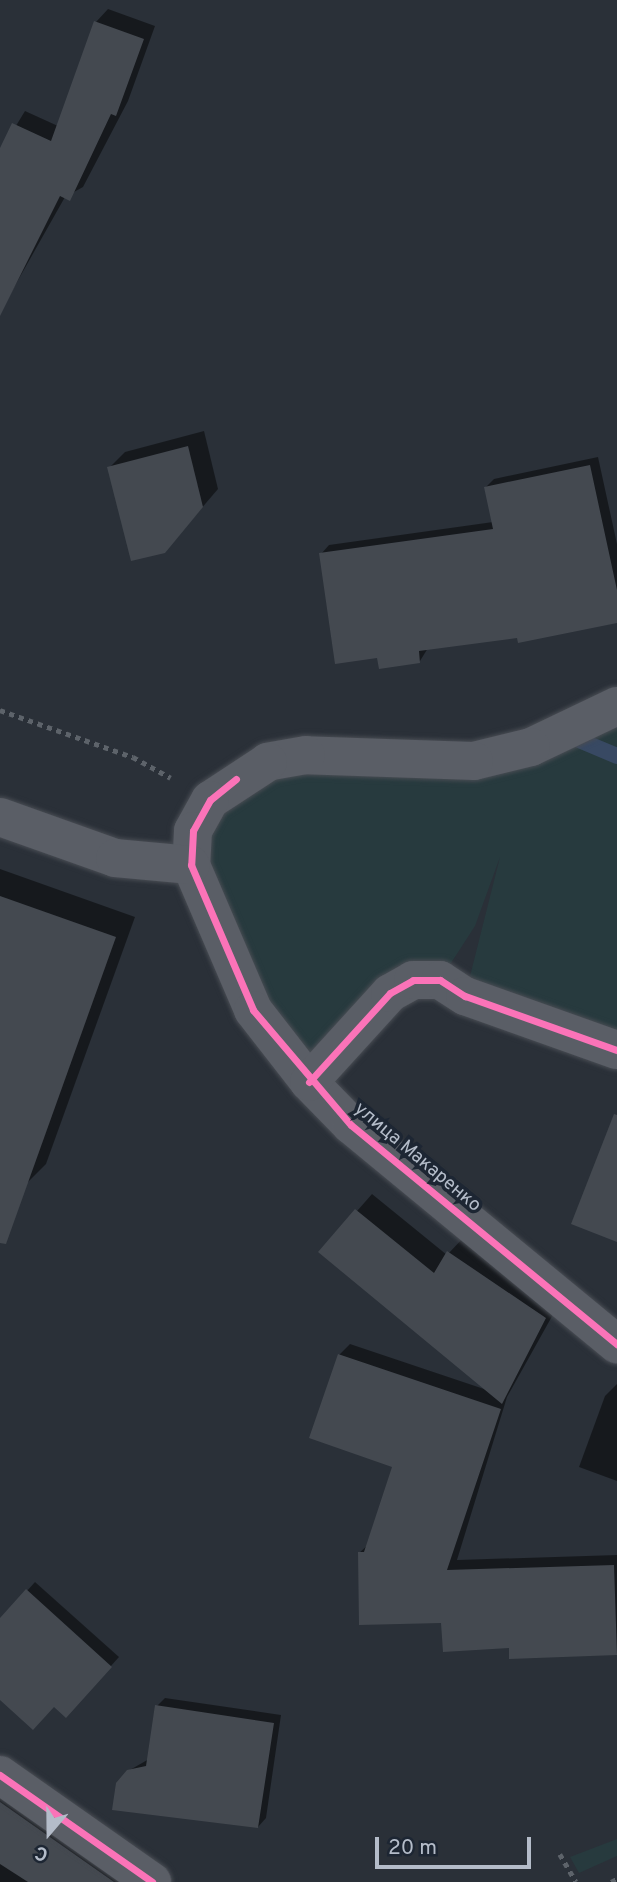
<!DOCTYPE html>
<html>
<head>
<meta charset="utf-8">
<style>
	body { margin:0 }
	#map { position:relative; width:617px; height:1882px; overflow:hidden; background:#2a3038; font-family:Overpass,sans-serif }
	div>[style] { position:absolute }
	.green>* { inset:0; background:#273a3e }
	.shadow>* { inset:0; background:#0007 }
	.stream>* { height:16px; margin:-8px; padding:0 8px; transform-origin:8px; border-radius:8px; background:#384963 }
	.building>* { inset:0; background:#444950 }
	.path>* { height:4.5px; margin-top:-2.25px; transform-origin:0; background:repeating-linear-gradient(90deg,#5d636a 0 5px,transparent 0 10px) }
	.roads { filter:drop-shadow(0 0 2px #484c53) drop-shadow(0 0 2px #484c53) }
	.minor>* { height:38px; margin:-19px; padding:0 19px; transform-origin:19px; border-radius:19px; background:#5a5e66 }
	.cycleway>* { height:7px; margin:-3.5px; padding:0 3.5px; transform-origin:3.5px; border-radius:3.5px; background:#fb73b8 }
	span { translate:-50% -50%; white-space:nowrap; text-align:center; line-height:1.15; -webkit-text-stroke:7px #1d2633; paint-order:stroke }
	.street-label { font-size:19px; color:#b4bcc9 }
	.north { position:absolute; left:14px; top:1798px; width:70px; height:70px; -webkit-text-stroke:5px #1d2633; paint-order:stroke; rotate:200deg; font-size:19px; font-weight:700; line-height:28px; text-align:center; color:#b4bcc9 }
	.north::after { content:''; display:block; margin:auto; width:24px; height:32px; background:#b4bcc9; clip-path:polygon(50% 0,100% 100%,50% 72%,0 100%) }
	.scale { position:absolute; left:375px; top:1837px; width:156px; height:32px; box-sizing:border-box; border:4px solid #b4bcc9; border-top:0; padding-left:9px; font-size:21px; line-height:24px; white-space:nowrap; color:#b4bcc9; -webkit-text-stroke:5px #1d2633; paint-order:stroke }
</style>
</head>
<body>
<div id="map">
	<div class="green">
		<div style="clip-path:polygon(617px 706px,617px 1050px,465px 996px,500px 857px,475px 926px,440px 980px,413px 980px,309px 1082px,253px 1010px,193px 831px,236px 779px,474px 761px)"></div>
		<div style="clip-path:polygon(617px 1839px,617px 1856px,579px 1873px,570px 1857px)"></div>
	</div>
	<div class="shadow">
		<div style="clip-path:polygon(108px 9px,155px 26px,128px 101px,83px 187px,65px 197px,8px 298px,0 294px,0 152px,25px 111px,58px 126px,96px 22px)"></div>
		<div style="clip-path:polygon(204px 431px,218px 489px,164px 552px,109px 468px,125px 452px)"></div>
		<div style="clip-path:polygon(598px 457px,617px 544px,617px 621px,428px 648px,420px 661px,378px 656px,321px 554px,329px 545px,493px 522px,486px 487px,494px 479px)"></div>
		<div style="clip-path:polygon(0 869px,135px 917px,46px 1164px,26px 1184px,0 1174px)"></div>
		<div style="clip-path:polygon(372px 1194px,447px 1255px,464px 1237px,560px 1302px,507px 1397px,457px 1560px,617px 1555px,617px 1654px,511px 1657px,510px 1646px,443px 1622px,359px 1553px,369px 1544px,395px 1466px,339px 1355px,350px 1344px,487px 1390px,321px 1252px)"></div>
		<div style="clip-path:polygon(617px 1384px,617px 1481px,579px 1467px,605px 1396px)"></div>
		<div style="clip-path:polygon(35px 1582px,119px 1657px,74px 1707px,0 1698px,0 1621px)"></div>
		<div style="clip-path:polygon(165px 1698px,281px 1715px,266px 1818px,258px 1827px,128px 1771px,149px 1759px,157px 1706px)"></div>
		<div style="clip-path:polygon(0 1788px,134px 1882px,0 1882px)"></div>
	</div>
	<div class="stream">
		<div style="left:567px;top:735px;width:54px;rotate:22.8deg"></div>
	</div>
	<div class="building">
		<div style="clip-path:polygon(94px 21px,144px 39px,116px 116px,111px 114px,70px 201px,60px 196px,0 316px,0 148px,12px 123px,51px 141px)"></div>
		<div style="clip-path:polygon(188px 446px,203px 507px,165px 553px,131px 561px,107px 467px)"></div>
		<div style="clip-path:polygon(590px 465px,617px 590px,617px 623px,518px 643px,517px 638px,419px 651px,420px 663px,379px 669px,377px 658px,335px 664px,319px 553px,493px 529px,484px 487px)"></div>
		<div style="clip-path:polygon(0 896px,116px 937px,6px 1244px,0 1243px)"></div>
		<div style="clip-path:polygon(614px 1114px,617px 1115px,617px 1242px,571px 1224px)"></div>
		<div style="clip-path:polygon(355px 1209px,434px 1273px,447px 1251px,546px 1318px,502px 1404px,318px 1252px)"></div>
		<div style="clip-path:polygon(338px 1354px,501px 1409px,447px 1570px,614px 1565px,617px 1655px,509px 1659px,509px 1648px,443px 1652px,441px 1623px,359px 1625px,358px 1552px,364px 1552px,392px 1467px,309px 1438px)"></div>
		<div style="clip-path:polygon(26px 1589px,112px 1667px,66px 1718px,54px 1707px,33px 1730px,0 1700px,0 1618px)"></div>
		<div style="clip-path:polygon(155px 1705px,274px 1723px,258px 1828px,112px 1810px,116px 1783px,127px 1770px,146px 1766px)"></div>
		<div style="clip-path:polygon(0 1802px,114px 1882px,28px 1882px,0 1864px)"></div>
	</div>
	<div class="path">
		<div style="left:0;top:710px;width:141px;rotate:19.5deg"></div>
		<div style="left:133px;top:757px;width:43px;rotate:28.9deg"></div>
		<div style="left:560px;top:1854px;width:32px;rotate:60deg"></div>
		<div style="left:611px;top:1882px;width:7px;rotate:-27deg"></div>
	</div>
	<div class="roads">
		<div class="minor">
			<div style="left:617px;top:706px;width:95px;rotate:154.5deg"></div>
			<div style="left:531px;top:747px;width:59px;rotate:166.2deg"></div>
			<div style="left:474px;top:761px;width:168px;rotate:-178deg"></div>
			<div style="left:306px;top:755px;width:39px;rotate:170deg"></div>
			<div style="left:268px;top:762px;width:69px;rotate:146.8deg"></div>
			<div style="left:210px;top:800px;width:35px;rotate:119deg"></div>
			<div style="left:193px;top:831px;width:34px;rotate:93deg"></div>
			<div style="left:191px;top:865px;width:158px;rotate:66.8deg"></div>
			<div style="left:253px;top:1010px;width:91px;rotate:52.1deg"></div>
			<div style="left:309px;top:1082px;width:60px;rotate:45.7deg"></div>
			<div style="left:351px;top:1125px;width:345px;rotate:39.5deg"></div>
			<div style="left:0;top:817px;width:122px;rotate:19.6deg"></div>
			<div style="left:115px;top:858px;width:76px;rotate:5.3deg"></div>
			<div style="left:309px;top:1082px;width:120px;rotate:-47.7deg"></div>
			<div style="left:390px;top:993px;width:26px;rotate:-29deg"></div>
			<div style="left:413px;top:980px;width:27px"></div>
			<div style="left:440px;top:980px;width:30px;rotate:33deg"></div>
			<div style="left:465px;top:996px;width:161px;rotate:19.6deg"></div>
			<div style="left:0;top:1775px;width:186px;rotate:35.1deg"></div>
		</div>
	</div>
	<div class="cycleway">
		<div style="left:236px;top:779px;width:33px;rotate:141deg"></div>
		<div style="left:210px;top:800px;width:35px;rotate:119deg"></div>
		<div style="left:193px;top:831px;width:34px;rotate:93deg"></div>
		<div style="left:191px;top:865px;width:158px;rotate:66.8deg"></div>
		<div style="left:253px;top:1010px;width:151px;rotate:49.6deg"></div>
		<div style="left:351px;top:1125px;width:345px;rotate:39.5deg"></div>
		<div style="left:309px;top:1082px;width:120px;rotate:-47.7deg"></div>
		<div style="left:390px;top:993px;width:26px;rotate:-29deg"></div>
		<div style="left:413px;top:980px;width:27px"></div>
		<div style="left:440px;top:980px;width:30px;rotate:33deg"></div>
		<div style="left:465px;top:996px;width:161px;rotate:19.6deg"></div>
		<div style="left:0;top:1775px;width:186px;rotate:35.1deg"></div>
	</div>
	<div class="street-label">
		<span style="left:417px;top:1158px;rotate:40deg">улица Макаренко</span>
	</div>
	<div class="north">С</div>
	<div class="scale">20 m</div>
</div>
</body>
</html>
